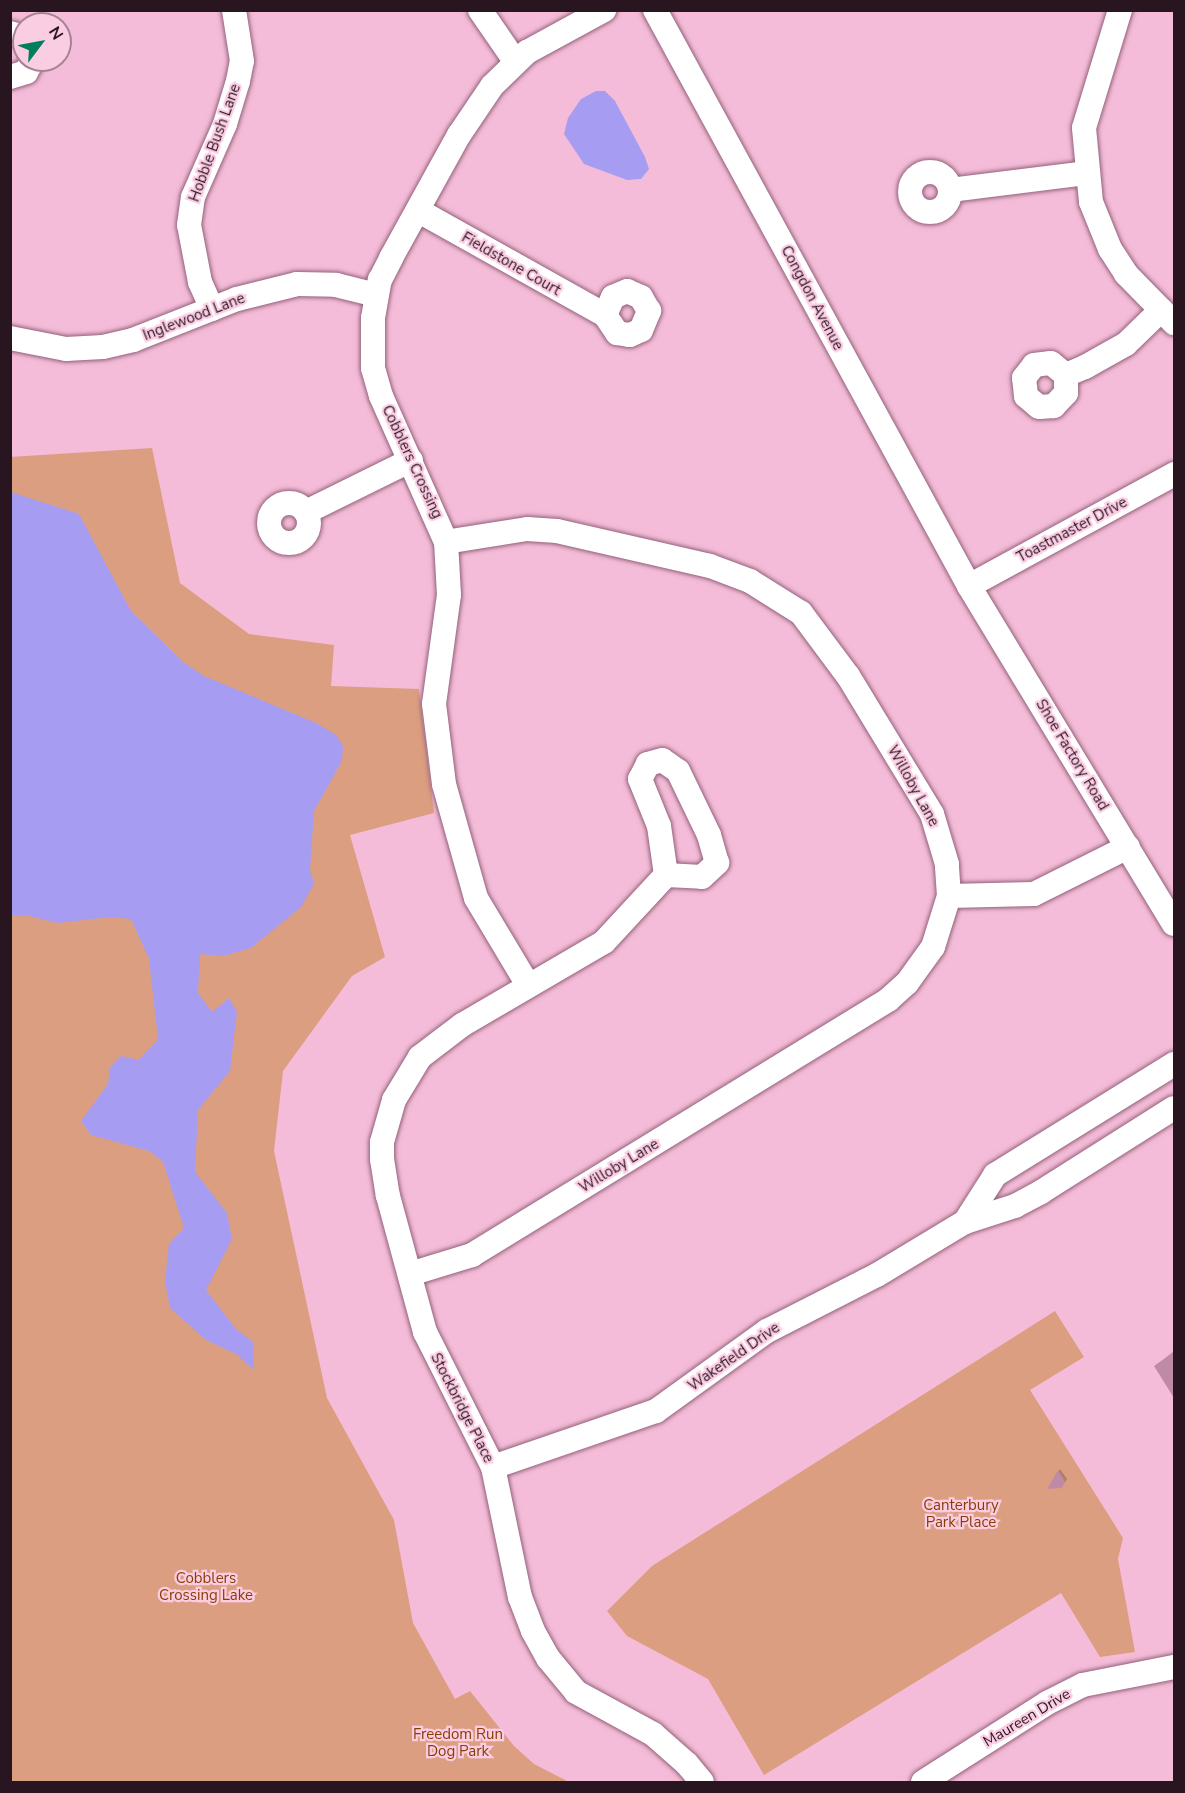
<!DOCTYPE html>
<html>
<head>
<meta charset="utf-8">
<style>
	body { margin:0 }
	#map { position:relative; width:1185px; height:1793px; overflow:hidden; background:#f4bcd8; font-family:"Nunito Sans",sans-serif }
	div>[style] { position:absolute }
	.green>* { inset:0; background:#dc9e80 }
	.water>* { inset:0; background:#a69df3 }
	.shadow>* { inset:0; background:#0003 }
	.building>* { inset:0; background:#bf8aa5 }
	.roads { filter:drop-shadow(0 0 2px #93617a) drop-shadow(0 0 2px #93617a) }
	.minor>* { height:24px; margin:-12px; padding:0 12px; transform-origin:12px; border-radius:12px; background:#fff }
	.minor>.ring { margin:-12px; padding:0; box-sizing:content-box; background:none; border:24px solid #fff; border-radius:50% }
	span { translate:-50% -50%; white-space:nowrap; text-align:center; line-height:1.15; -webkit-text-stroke:4.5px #fbcde3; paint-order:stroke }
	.street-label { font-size:15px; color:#291520 }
	.park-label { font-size:15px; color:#8b3c03 }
	.frame { position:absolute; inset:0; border:12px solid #291520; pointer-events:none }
	.north { position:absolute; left:12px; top:12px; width:60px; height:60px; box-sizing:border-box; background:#fbcde3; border:2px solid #a78395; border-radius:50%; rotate:58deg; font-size:16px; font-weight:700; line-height:24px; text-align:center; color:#291520 }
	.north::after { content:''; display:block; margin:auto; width:21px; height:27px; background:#007f5f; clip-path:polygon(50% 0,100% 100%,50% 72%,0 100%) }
</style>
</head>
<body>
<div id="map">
	<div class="green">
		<div style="clip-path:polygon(152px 448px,180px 583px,249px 634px,334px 645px,331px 686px,419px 689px,434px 813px,350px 835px,385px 957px,352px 976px,283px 1071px,274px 1151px,327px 1398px,394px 1520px,413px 1623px,455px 1699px,470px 1691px,514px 1746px,534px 1764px,569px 1782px,11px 1782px,10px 457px)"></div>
		<div style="clip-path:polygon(1055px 1311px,1084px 1357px,1030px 1390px,1123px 1538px,1118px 1559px,1135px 1652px,1100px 1657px,1061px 1593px,764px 1775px,708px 1679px,627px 1636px,607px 1611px,652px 1566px)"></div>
	</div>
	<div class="water">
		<div style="clip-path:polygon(596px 91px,605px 91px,615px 101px,645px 157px,649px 169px,641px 179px,627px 180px,584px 164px,564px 134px,568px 118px,581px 99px)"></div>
		<div style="clip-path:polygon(11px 492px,79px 514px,131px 611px,183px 662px,204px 676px,316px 723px,336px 735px,343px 746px,342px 761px,314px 811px,310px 870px,314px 884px,301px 907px,251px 948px,223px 956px,200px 954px,198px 993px,212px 1012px,229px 998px,237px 1012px,230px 1071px,198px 1110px,195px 1172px,227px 1213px,232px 1239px,206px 1290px,236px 1329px,253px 1342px,254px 1370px,236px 1354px,206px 1340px,170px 1308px,165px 1282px,169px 1244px,184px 1228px,163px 1162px,149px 1151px,91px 1135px,81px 1121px,108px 1084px,110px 1067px,121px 1056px,139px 1060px,158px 1039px,149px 959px,131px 919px,110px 917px,58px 923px,25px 915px,11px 916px)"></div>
	</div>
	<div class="shadow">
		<div style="clip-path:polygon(1174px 1351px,1174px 1396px,1155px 1366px)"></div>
		<div style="clip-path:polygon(1060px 1469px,1067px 1479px,1064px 1484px,1052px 1484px)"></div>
	</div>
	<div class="building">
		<div style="clip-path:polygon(1174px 1352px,1174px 1398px,1154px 1366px)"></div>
		<div style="clip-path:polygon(1058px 1470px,1065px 1482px,1062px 1488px,1047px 1489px)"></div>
	</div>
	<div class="roads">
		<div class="minor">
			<div style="left:480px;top:10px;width:62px;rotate:55.5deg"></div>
			<div style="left:655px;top:10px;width:656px;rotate:61.4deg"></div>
			<div style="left:969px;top:586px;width:395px;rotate:58.8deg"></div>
			<div style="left:1120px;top:10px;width:123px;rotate:107deg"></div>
			<div style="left:1084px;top:128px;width:74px;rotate:84.6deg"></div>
			<div style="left:1091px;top:202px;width:51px;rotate:68deg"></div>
			<div style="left:1110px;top:249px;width:30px;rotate:57deg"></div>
			<div style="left:1126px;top:274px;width:69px;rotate:45.6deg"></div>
			<div style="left:10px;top:33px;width:15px;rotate:16deg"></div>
			<div style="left:10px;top:77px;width:17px;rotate:-17deg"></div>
			<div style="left:26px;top:72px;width:14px;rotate:-60deg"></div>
			<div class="ring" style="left:910px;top:172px;width:16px;height:16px"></div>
			<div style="left:950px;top:190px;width:137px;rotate:-7.1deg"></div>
			<div style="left:419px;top:211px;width:213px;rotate:29.2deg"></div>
			<div style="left:605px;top:315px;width:22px;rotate:56deg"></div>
			<div style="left:617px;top:333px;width:13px;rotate:9deg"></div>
			<div style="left:630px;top:335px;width:12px;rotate:-24deg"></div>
			<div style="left:641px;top:330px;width:21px;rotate:-67deg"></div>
			<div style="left:649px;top:311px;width:16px;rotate:-120deg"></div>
			<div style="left:641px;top:297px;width:15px;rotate:-157deg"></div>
			<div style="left:627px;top:291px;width:15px;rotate:157deg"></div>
			<div style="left:613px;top:297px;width:20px;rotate:114deg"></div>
			<div style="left:212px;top:309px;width:30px;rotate:-114deg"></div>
			<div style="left:200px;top:282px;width:58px;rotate:-100.9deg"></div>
			<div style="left:189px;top:225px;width:28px;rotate:-82deg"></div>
			<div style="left:193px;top:197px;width:80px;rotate:-66.3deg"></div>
			<div style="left:225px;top:124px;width:45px;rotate:-73.2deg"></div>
			<div style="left:238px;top:81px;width:20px;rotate:-79deg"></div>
			<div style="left:242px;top:61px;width:52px;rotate:-98.9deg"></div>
			<div style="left:10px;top:338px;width:57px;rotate:11.1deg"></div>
			<div style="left:66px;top:349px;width:37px;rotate:-3deg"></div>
			<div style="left:103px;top:347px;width:31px;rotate:-13deg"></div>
			<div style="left:133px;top:340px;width:112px;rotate:-21.5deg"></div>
			<div style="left:237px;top:299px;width:62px;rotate:-14deg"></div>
			<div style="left:297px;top:284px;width:39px;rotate:1deg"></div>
			<div style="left:336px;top:285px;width:41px;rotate:14deg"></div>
			<div style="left:1066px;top:375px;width:18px;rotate:90deg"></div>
			<div style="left:1066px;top:393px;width:18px;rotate:133deg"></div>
			<div style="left:1054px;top:406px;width:15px;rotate:176deg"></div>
			<div style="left:1039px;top:407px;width:17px;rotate:-140deg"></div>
			<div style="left:1026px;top:396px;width:18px;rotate:-96deg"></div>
			<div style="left:1024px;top:378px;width:16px;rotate:-52deg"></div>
			<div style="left:1034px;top:365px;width:17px;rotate:-7deg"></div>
			<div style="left:1051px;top:363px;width:19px;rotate:39deg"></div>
			<div style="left:1066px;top:375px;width:21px;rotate:-23deg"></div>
			<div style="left:1085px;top:367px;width:47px;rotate:-29.3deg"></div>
			<div style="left:1126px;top:344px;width:49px;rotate:-44.2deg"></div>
			<div class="ring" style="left:269px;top:503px;width:16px;height:16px"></div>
			<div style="left:306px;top:512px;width:117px;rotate:-26.3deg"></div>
			<div style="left:969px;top:586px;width:234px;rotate:-28.6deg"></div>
			<div style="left:666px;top:875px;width:36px;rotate:3deg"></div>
			<div style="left:702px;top:877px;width:21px;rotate:-43deg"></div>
			<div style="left:717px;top:863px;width:29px;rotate:-106deg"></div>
			<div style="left:709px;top:835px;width:71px;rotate:-115.8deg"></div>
			<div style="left:678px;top:771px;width:19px;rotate:-145deg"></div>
			<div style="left:662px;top:760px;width:15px;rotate:164deg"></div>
			<div style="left:648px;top:764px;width:17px;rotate:118deg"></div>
			<div style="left:640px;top:779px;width:51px;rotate:68deg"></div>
			<div style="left:659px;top:826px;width:49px;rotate:81.9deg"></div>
			<div style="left:666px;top:875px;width:91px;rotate:132.8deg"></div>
			<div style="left:604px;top:942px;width:164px;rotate:149.7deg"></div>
			<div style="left:462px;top:1025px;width:53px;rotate:142.7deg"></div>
			<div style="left:420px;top:1057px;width:50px;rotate:121.2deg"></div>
			<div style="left:394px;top:1100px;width:44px;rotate:105.9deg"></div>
			<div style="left:382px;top:1142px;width:17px;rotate:90deg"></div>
			<div style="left:382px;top:1159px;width:37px;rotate:81deg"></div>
			<div style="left:388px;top:1196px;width:141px;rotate:74.8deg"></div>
			<div style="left:425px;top:1332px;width:151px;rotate:63.3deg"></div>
			<div style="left:493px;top:1467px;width:133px;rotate:78.3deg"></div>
			<div style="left:520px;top:1597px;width:36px;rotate:69deg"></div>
			<div style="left:533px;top:1631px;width:31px;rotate:61deg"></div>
			<div style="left:548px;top:1658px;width:44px;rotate:50.5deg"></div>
			<div style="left:576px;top:1692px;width:88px;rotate:28.6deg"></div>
			<div style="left:653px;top:1734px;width:45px;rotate:41.4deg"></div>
			<div style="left:687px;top:1764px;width:23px;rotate:50deg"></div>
			<div style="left:949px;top:896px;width:85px;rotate:-1.3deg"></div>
			<div style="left:1034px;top:894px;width:105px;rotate:-26.6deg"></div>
			<div style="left:528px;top:985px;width:101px;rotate:-120.9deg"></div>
			<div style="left:476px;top:898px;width:118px;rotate:-105.7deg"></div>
			<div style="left:444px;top:784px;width:81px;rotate:-97.1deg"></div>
			<div style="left:434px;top:704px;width:110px;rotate:-82.2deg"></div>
			<div style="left:449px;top:595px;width:53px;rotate:-93.2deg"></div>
			<div style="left:446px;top:542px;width:160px;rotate:-114deg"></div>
			<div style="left:381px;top:396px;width:29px;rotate:-106deg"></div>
			<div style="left:373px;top:368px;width:50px;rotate:-90deg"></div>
			<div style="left:373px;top:318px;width:39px;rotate:-80deg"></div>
			<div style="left:380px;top:280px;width:25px;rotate:-63deg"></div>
			<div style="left:391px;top:258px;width:141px;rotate:-61.1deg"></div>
			<div style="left:459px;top:135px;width:59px;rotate:-56deg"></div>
			<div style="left:492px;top:86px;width:49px;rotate:-44.2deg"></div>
			<div style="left:527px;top:52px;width:88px;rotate:-28.6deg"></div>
			<div style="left:965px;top:1222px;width:56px;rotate:-57.4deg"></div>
			<div style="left:995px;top:1175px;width:211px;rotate:-31.8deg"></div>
			<div style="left:410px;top:1274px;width:65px;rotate:-17deg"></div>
			<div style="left:472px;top:1255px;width:488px;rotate:-31.5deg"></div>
			<div style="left:888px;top:1000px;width:25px;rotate:-42deg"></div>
			<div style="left:907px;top:983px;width:44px;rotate:-54.2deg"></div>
			<div style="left:933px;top:947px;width:53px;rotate:-72.6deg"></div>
			<div style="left:949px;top:896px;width:32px;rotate:-94deg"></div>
			<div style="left:947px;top:864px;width:52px;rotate:-106.7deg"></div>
			<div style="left:932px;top:814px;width:162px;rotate:-121.3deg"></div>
			<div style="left:848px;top:676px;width:79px;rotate:-126.7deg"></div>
			<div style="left:801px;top:613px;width:60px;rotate:-147.9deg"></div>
			<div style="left:750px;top:581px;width:43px;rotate:-159.4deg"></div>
			<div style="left:710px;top:566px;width:157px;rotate:-167.1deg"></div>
			<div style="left:557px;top:531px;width:30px;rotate:-176deg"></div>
			<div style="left:527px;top:529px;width:82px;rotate:170.9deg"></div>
			<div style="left:493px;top:1467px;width:172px;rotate:-19deg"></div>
			<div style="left:656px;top:1411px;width:137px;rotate:-35.8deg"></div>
			<div style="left:767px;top:1331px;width:123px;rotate:-27deg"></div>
			<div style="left:877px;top:1275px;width:103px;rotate:-31.1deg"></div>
			<div style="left:965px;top:1222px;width:52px;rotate:-17.7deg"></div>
			<div style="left:1015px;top:1206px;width:30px;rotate:-28deg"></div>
			<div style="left:1041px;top:1192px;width:157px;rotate:-32.3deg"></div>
			<div style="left:923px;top:1782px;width:147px;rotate:-32.5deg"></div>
			<div style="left:1047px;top:1703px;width:40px;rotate:-26.6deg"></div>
			<div style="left:1083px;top:1685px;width:93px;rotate:-11.2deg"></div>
		</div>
	</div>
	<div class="street-label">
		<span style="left:215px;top:143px;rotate:-70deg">Hobble Bush Lane</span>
		<span style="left:511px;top:264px;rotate:30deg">Fieldstone Court</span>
		<span style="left:812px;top:298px;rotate:62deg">Congdon Avenue</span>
		<span style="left:194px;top:317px;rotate:-21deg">Inglewood Lane</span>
		<span style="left:412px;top:462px;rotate:65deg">Cobblers Crossing</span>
		<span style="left:1072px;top:530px;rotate:-28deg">Toastmaster Drive</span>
		<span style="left:1072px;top:755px;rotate:59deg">Shoe Factory Road</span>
		<span style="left:913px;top:786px;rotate:61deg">Willoby Lane</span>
		<span style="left:619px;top:1166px;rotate:-31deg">Willoby Lane</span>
		<span style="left:734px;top:1357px;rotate:-35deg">Wakefield Drive</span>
		<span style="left:462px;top:1408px;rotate:63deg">Stockbridge Place</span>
		<span style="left:1027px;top:1718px;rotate:-31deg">Maureen Drive</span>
	</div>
	<div class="park-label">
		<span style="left:961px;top:1514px">Canterbury<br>Park Place</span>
		<span style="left:206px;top:1587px">Cobblers<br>Crossing Lake</span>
		<span style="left:458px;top:1743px">Freedom Run<br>Dog Park</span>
	</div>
	<div class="frame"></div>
	<div class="north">N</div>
</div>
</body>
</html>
